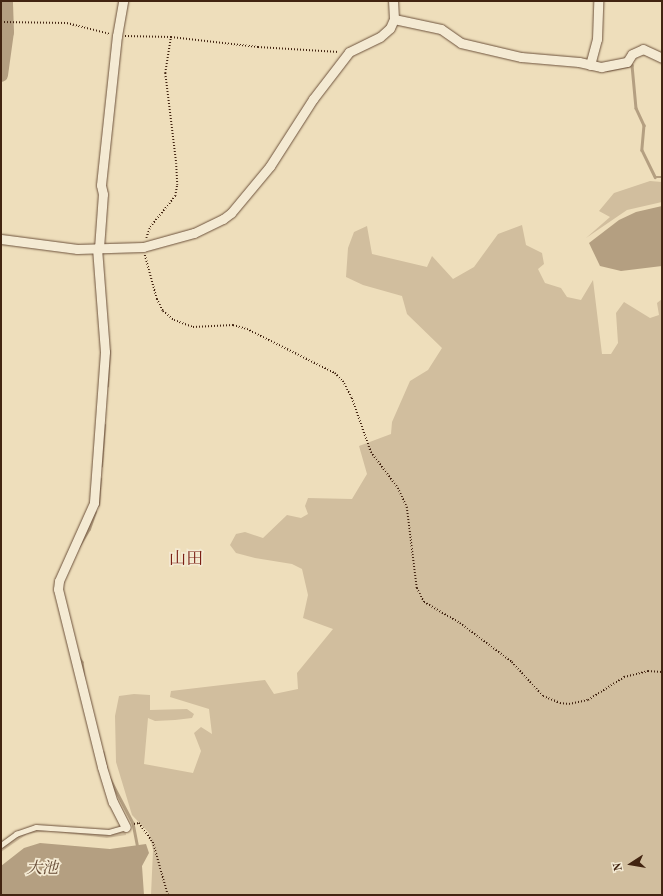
<!DOCTYPE html>
<html>
<head>
<meta charset="utf-8">
<style>
	body { margin:0 }
	#map { position:relative; width:663px; height:896px; overflow:hidden; background:#eedebb; font-family:"Old Standard TT","Noto Serif JP",serif }
	div>[style] { position:absolute }
	.green>* { inset:0; background:#d1be9e }
	.water>* { inset:0; background:#b49f81 }
	.stream>* { height:2.5px; margin:-1.25px; padding:0 1.25px; transform-origin:1.25px; border-radius:1.25px; background:#b49f81 }
	.river>* { height:14px; margin:-7px; padding:0 7px; transform-origin:7px; border-radius:7px; background:#b49f81 }
	.path>* { height:1.5px; margin-top:-0.75px; transform-origin:0; background:repeating-linear-gradient(90deg,#422411 0 1px,transparent 0 3px) }
	.roads { filter:drop-shadow(0 0 1px #6d523c) drop-shadow(0 0 1px #6d523c) }
	.service>* { height:4.5px; margin:-2.25px; padding:0 2.25px; transform-origin:2.25px; border-radius:2.25px; background:#f4ead3 }
	.minor>* { height:9px; margin:-4.5px; padding:0 4.5px; transform-origin:4.5px; border-radius:4.5px; background:#f4ead3 }
	span { translate:-50% -50%; white-space:nowrap; text-align:center; line-height:1.15; -webkit-text-stroke:3.5px #f4ead3; paint-order:stroke }
	.water-label { font-size:16px; color:#644933; font-style:italic }
	.quarter-label { font-size:17px; color:#7a1f14 }
	.frame { position:absolute; inset:0; border:2px solid #422411; pointer-events:none }
	.north { position:absolute; left:611px; top:844px; width:40px; height:40px; -webkit-text-stroke:3px #f4ead3; paint-order:stroke; rotate:258deg; font-size:11px; font-weight:700; line-height:16px; text-align:center; color:#422411 }
	.north::after { content:''; display:block; margin:auto; width:14px; height:18px; background:#422411; clip-path:polygon(50% 0,100% 100%,50% 72%,0 100%) }
</style>
</head>
<body>
<div id="map">
	<div class="green">
		<div style="clip-path:polygon(650px 181px,662px 182px,662px 202px,627px 210px,586px 238px,610px 217px,599px 211px,614px 193px)"></div>
		<div style="clip-path:polygon(522px 225px,526px 245px,542px 253px,544px 264px,538px 269px,545px 283px,561px 288px,567px 297px,581px 300px,593px 280px,602px 354px,611px 354px,618px 343px,616px 313px,624px 302px,650px 318px,659px 315px,657px 303px,662px 299px,662px 895px,151px 895px,153px 850px,149px 833px,132px 815px,116px 762px,115px 716px,119px 696px,134px 694px,150px 695px,150px 710px,187px 709px,194px 714px,192px 718px,175px 720px,155px 721px,148px 718px,144px 764px,193px 773px,201px 751px,194px 733px,201px 727px,212px 734px,209px 709px,170px 697px,171px 691px,265px 680px,274px 694px,298px 689px,297px 673px,333px 629px,303px 618px,308px 595px,302px 569px,292px 564px,255px 558px,236px 553px,230px 545px,236px 534px,245px 532px,263px 538px,287px 515px,301px 518px,308px 514px,305px 506px,308px 498px,352px 499px,367px 474px,359px 446px,391px 434px,392px 422px,410px 381px,428px 370px,442px 348px,407px 314px,402px 296px,363px 285px,346px 277px,348px 248px,354px 232px,367px 226px,372px 254px,427px 267px,432px 256px,453px 279px,474px 267px,498px 234px)"></div>
		<div style="clip-path:polygon(47px 828px,47px 831px,27px 834px,1px 852px,1px 847px,21px 833px)"></div>
		<div style="clip-path:polygon(49px 828px,100px 834px,125px 829px,126px 835px,107px 838px,49px 831px)"></div>
	</div>
	<div class="water">
		<div style="clip-path:polygon(662px 206px,662px 266px,621px 271px,600px 266px,589px 243px,619px 220px,636px 212px)"></div>
		<div style="clip-path:polygon(40px 843px,110px 849px,146px 844px,149px 853px,142px 866px,144px 895px,2px 895px,1px 866px,24px 848px)"></div>
	</div>
	<div class="stream">
		<div style="left:607px;top:70px;width:25px;rotate:-11deg"></div>
		<div style="left:632px;top:65px;width:43px;rotate:84.7deg"></div>
		<div style="left:636px;top:108px;width:19px;rotate:65deg"></div>
		<div style="left:644px;top:125px;width:25px;rotate:95deg"></div>
		<div style="left:642px;top:150px;width:30px;rotate:64deg"></div>
		<div style="left:655px;top:177px;width:7px"></div>
		<div style="left:107px;top:386px;width:35px;rotate:-87deg"></div>
		<div style="left:101px;top:466px;width:41px;rotate:-85.8deg"></div>
		<div style="left:98px;top:505px;width:26px;rotate:-86deg"></div>
		<div style="left:78px;top:547px;width:21px;rotate:-59deg"></div>
		<div style="left:89px;top:529px;width:18px;rotate:-71deg"></div>
		<div style="left:78px;top:656px;width:7px;rotate:56deg"></div>
		<div style="left:82px;top:662px;width:16px;rotate:83deg"></div>
		<div style="left:103px;top:752px;width:19px;rotate:78deg"></div>
		<div style="left:109px;top:777px;width:52px;rotate:62.4deg"></div>
		<div style="left:133px;top:823px;width:25px;rotate:79deg"></div>
	</div>
	<div class="river">
		<div style="left:1px;top:75px;width:43px;rotate:-82.1deg"></div>
		<div style="left:7px;top:32px;width:31px;rotate:-92deg"></div>
	</div>
	<div class="path">
		<div style="left:1px;top:22px;width:66px;rotate:0.9deg"></div>
		<div style="left:67px;top:23px;width:44px;rotate:14.3deg"></div>
		<div style="left:125px;top:36px;width:46px;rotate:1.2deg"></div>
		<div style="left:171px;top:37px;width:88px;rotate:6.6deg"></div>
		<div style="left:258px;top:47px;width:81px;rotate:3.5deg"></div>
		<div style="left:146px;top:238px;width:12px;rotate:-70deg"></div>
		<div style="left:150px;top:227px;width:40px;rotate:-51deg"></div>
		<div style="left:175px;top:196px;width:11px;rotate:-80deg"></div>
		<div style="left:177px;top:185px;width:21px;rotate:-93deg"></div>
		<div style="left:176px;top:164px;width:92px;rotate:-96.9deg"></div>
		<div style="left:165px;top:73px;width:36px;rotate:-81deg"></div>
		<div style="left:145px;top:255px;width:46px;rotate:74.7deg"></div>
		<div style="left:157px;top:299px;width:13px;rotate:63deg"></div>
		<div style="left:163px;top:311px;width:14px;rotate:39deg"></div>
		<div style="left:174px;top:320px;width:20px;rotate:20deg"></div>
		<div style="left:193px;top:327px;width:40px;rotate:-2.9deg"></div>
		<div style="left:233px;top:325px;width:15px;rotate:16deg"></div>
		<div style="left:247px;top:329px;width:98px;rotate:26.6deg"></div>
		<div style="left:335px;top:373px;width:11px;rotate:45deg"></div>
		<div style="left:343px;top:381px;width:19px;rotate:62deg"></div>
		<div style="left:352px;top:398px;width:57px;rotate:70.6deg"></div>
		<div style="left:371px;top:452px;width:45px;rotate:53.1deg"></div>
		<div style="left:398px;top:488px;width:21px;rotate:65deg"></div>
		<div style="left:407px;top:507px;width:82px;rotate:83deg"></div>
		<div style="left:417px;top:588px;width:16px;rotate:63deg"></div>
		<div style="left:424px;top:602px;width:42px;rotate:30.3deg"></div>
		<div style="left:460px;top:623px;width:65px;rotate:36.9deg"></div>
		<div style="left:512px;top:662px;width:46px;rotate:47.6deg"></div>
		<div style="left:543px;top:696px;width:18px;rotate:22deg"></div>
		<div style="left:560px;top:703px;width:9px;rotate:6deg"></div>
		<div style="left:569px;top:704px;width:19px;rotate:-12deg"></div>
		<div style="left:588px;top:700px;width:43px;rotate:-32.6deg"></div>
		<div style="left:624px;top:677px;width:25px;rotate:-14deg"></div>
		<div style="left:648px;top:671px;width:14px;rotate:4deg"></div>
		<div style="left:134px;top:824px;width:5px;rotate:-11deg"></div>
		<div style="left:139px;top:823px;width:24px;rotate:54deg"></div>
		<div style="left:153px;top:842px;width:55px;rotate:74.2deg"></div>
	</div>
	<div class="roads">
		<div class="service">
			<div style="left:1px;top:845px;width:19px;rotate:-36deg"></div>
			<div style="left:16px;top:834px;width:21px;rotate:-19deg"></div>
			<div style="left:36px;top:827px;width:73px;rotate:3.9deg"></div>
			<div style="left:109px;top:832px;width:18px;rotate:-16deg"></div>
		</div>
		<div class="minor">
			<div style="left:394px;top:19px;width:48px;rotate:12deg"></div>
			<div style="left:441px;top:29px;width:24px;rotate:35deg"></div>
			<div style="left:461px;top:43px;width:62px;rotate:13.1deg"></div>
			<div style="left:521px;top:57px;width:58px;rotate:4.9deg"></div>
			<div style="left:579px;top:62px;width:23px;rotate:13deg"></div>
			<div style="left:601px;top:67px;width:26px;rotate:-11deg"></div>
			<div style="left:627px;top:62px;width:9px;rotate:-58deg"></div>
			<div style="left:632px;top:54px;width:12px;rotate:-24deg"></div>
			<div style="left:643px;top:49px;width:21px;rotate:25deg"></div>
			<div style="left:590px;top:65px;width:27px;rotate:-75deg"></div>
			<div style="left:597px;top:39px;width:38px;rotate:-88deg"></div>
			<div style="left:1px;top:239px;width:77px;rotate:7.5deg"></div>
			<div style="left:77px;top:249px;width:66px;rotate:-1.7deg"></div>
			<div style="left:143px;top:247px;width:53px;rotate:-15.4deg"></div>
			<div style="left:194px;top:233px;width:32px;rotate:-26deg"></div>
			<div style="left:223px;top:219px;width:10px;rotate:-37deg"></div>
			<div style="left:231px;top:213px;width:61px;rotate:-50.3deg"></div>
			<div style="left:270px;top:166px;width:80px;rotate:-57.3deg"></div>
			<div style="left:313px;top:99px;width:59px;rotate:-52.5deg"></div>
			<div style="left:349px;top:52px;width:34px;rotate:-26deg"></div>
			<div style="left:380px;top:37px;width:13px;rotate:-42deg"></div>
			<div style="left:390px;top:28px;width:10px;rotate:-66deg"></div>
			<div style="left:394px;top:19px;width:18px;rotate:-93deg"></div>
			<div style="left:97px;top:248px;width:104px;rotate:85.6deg"></div>
			<div style="left:105px;top:352px;width:151px;rotate:94.2deg"></div>
			<div style="left:94px;top:503px;width:85px;rotate:114.2deg"></div>
			<div style="left:59px;top:581px;width:8px;rotate:97deg"></div>
			<div style="left:58px;top:589px;width:183px;rotate:76.1deg"></div>
			<div style="left:102px;top:767px;width:37px;rotate:73deg"></div>
			<div style="left:113px;top:802px;width:28px;rotate:63deg"></div>
			<div style="left:99px;top:248px;width:54px;rotate:-85.8deg"></div>
			<div style="left:103px;top:194px;width:9px;rotate:-103deg"></div>
			<div style="left:101px;top:185px;width:150px;rotate:-83.9deg"></div>
			<div style="left:117px;top:36px;width:36px;rotate:-80deg"></div>
		</div>
	</div>
	<div class="water-label">
		<span style="left:42px;top:869px">大池</span>
	</div>
	<div class="quarter-label">
		<span style="left:186px;top:560px">山田</span>
	</div>
	<div class="frame"></div>
	<div class="north">N</div>
</div>
</body>
</html>
